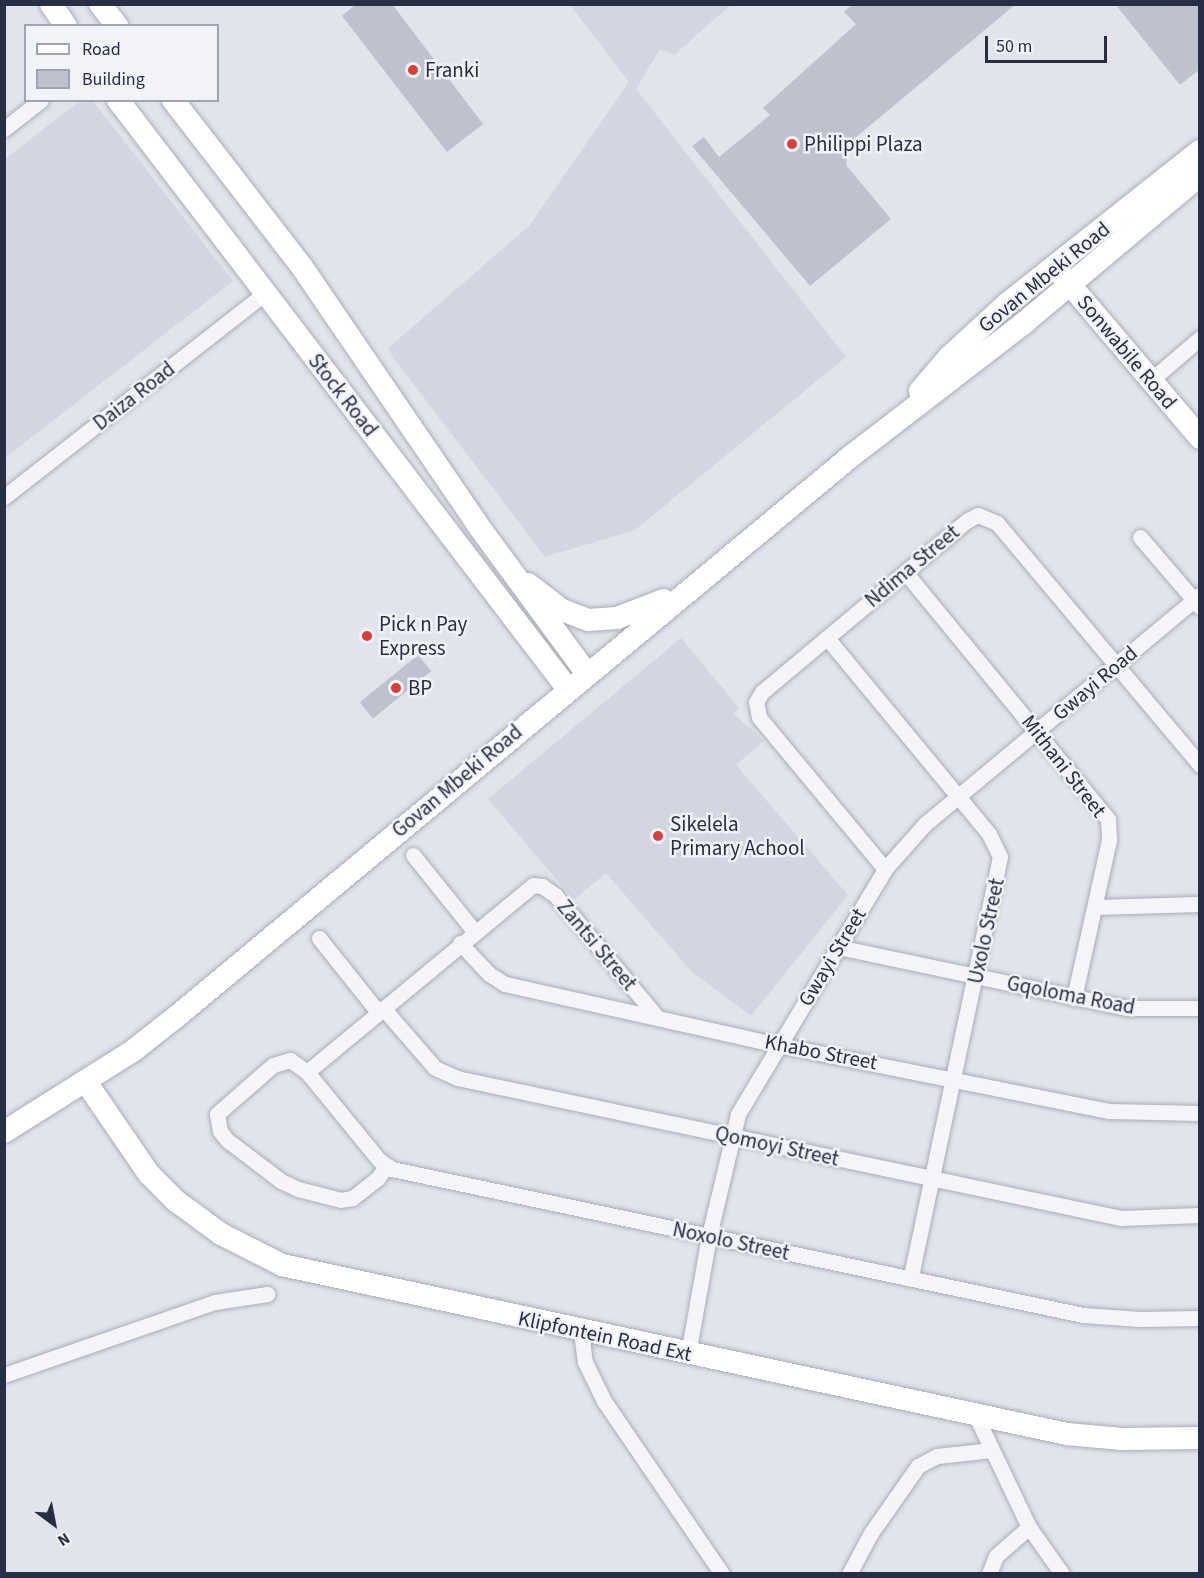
<!DOCTYPE html>
<html>
<head>
<meta charset="utf-8">
<style>
	body { margin:0 }
	#map { position:relative; width:1204px; height:1578px; overflow:hidden; background:#e1e4eb; font-family:"Source Sans 3",sans-serif }
	div>[style] { position:absolute }
	.built>* { inset:0; background:#d3d6e0 }
	.building>* { inset:0; background:#bec2cf; transform-origin:0 0 }
	.roads { filter:drop-shadow(0 0 2px #aaadb9) drop-shadow(0 0 2px #aaadb9) }
	.street>* { height:15px; margin:-7.5px; padding:0 7.5px; transform-origin:7.5px; border-radius:7.5px; background:#f5f5f9 }
	.secondary>* { height:22px; margin:-11px; padding:0 11px; transform-origin:11px; border-radius:11px; background:#fff }
	.dots>* { width:16px; height:16px; translate:-50% -50%; box-sizing:border-box; border:3px solid #f1f3f8; border-radius:50% }
	span { translate:-50% -50%; white-space:nowrap; text-align:center; line-height:1.15; -webkit-text-stroke:5px #f1f3f8; paint-order:stroke }
	.poi-label { font-size:21px; color:#282e45 }
	.left { translate:0 -50%; text-align:left }
	.street-label { font-size:21px; color:#282e45 }
	.frame { position:absolute; inset:0; border:6px solid #282e45; pointer-events:none }
	.legend { position:absolute; left:24px; top:24px; width:195px; height:78px; box-sizing:border-box; background:#f1f3f8; border:2px solid #a1a4b0; margin:0; padding:8px 10px; list-style:none; font-size:18px; color:#282e45 }
	.legend li { display:flex; align-items:center; gap:12px; height:30px }
	.legend b { width:30px; border:2px solid #a1a4b0 }
	.north { position:absolute; left:24px; top:1494px; width:60px; height:60px; -webkit-text-stroke:4px #f1f3f8; paint-order:stroke; rotate:148deg; font-size:16px; font-weight:700; line-height:24px; text-align:center; color:#282e45 }
	.north::after { content:''; display:block; margin:auto; width:21px; height:27px; background:#282e45; clip-path:polygon(50% 0,100% 100%,50% 72%,0 100%) }
	.scale { position:absolute; left:985px; top:36px; width:122px; height:27px; box-sizing:border-box; border:3px solid #282e45; border-top:0; padding-left:8px; font-size:18px; line-height:21px; white-space:nowrap; color:#282e45; -webkit-text-stroke:4px #f1f3f8; paint-order:stroke }
</style>
</head>
<body>
<div id="map">
	<div class="built">
		<div style="clip-path:polygon(570px 5px,731px 5px,674px 55px,660px 49px,636px 89px,846px 357px,635px 530px,545px 557px,387px 349px,529px 226px,629px 82px)"></div>
		<div style="clip-path:polygon(80px 101px,93px 101px,233px 281px,5px 458px,5px 159px)"></div>
		<div style="clip-path:polygon(681px 638px,739px 708px,734px 714px,764px 741px,736px 765px,848px 895px,751px 1016px,691px 971px,606px 873px,574px 900px,488px 799px)"></div>
	</div>
	<div class="building">
		<div style="clip-path:polygon(356px 4px,392px 4px,483px 124px,447px 152px,342px 16px)"></div>
		<div style="clip-path:polygon(853px 4px,1016px 4px,849px 143px,846px 165px,891px 219px,810px 286px,692px 146px,704px 137px,719px 157px,770px 115px,763px 108px,856px 24px,844px 12px)"></div>
		<div style="clip-path:polygon(1115px 4px,1200px 4px,1200px 69px,1180px 85px)"></div>
		<div style="left:418px;top:655px;width:21px;height:75px;rotate:51deg"></div>
	</div>
	<div class="roads">
		<div class="street">
			<div style="left:4px;top:129px;width:47px;rotate:-38.1deg"></div>
			<div style="left:1151px;top:380px;width:65px;rotate:-40.6deg"></div>
			<div style="left:4px;top:497px;width:330px;rotate:-38deg"></div>
			<div style="left:1140px;top:537px;width:92px;rotate:49.4deg"></div>
			<div style="left:905px;top:572px;width:320px;rotate:50.6deg"></div>
			<div style="left:1108px;top:819px;width:21px;rotate:87deg"></div>
			<div style="left:1109px;top:840px;width:162px;rotate:102.5deg"></div>
			<div style="left:827px;top:638px;width:254px;rotate:50.4deg"></div>
			<div style="left:989px;top:834px;width:25px;rotate:64deg"></div>
			<div style="left:1000px;top:857px;width:431px;rotate:102deg"></div>
			<div style="left:413px;top:855px;width:97px;rotate:51.2deg"></div>
			<div style="left:885px;top:869px;width:197px;rotate:-129.7deg"></div>
			<div style="left:759px;top:717px;width:15px;rotate:-101deg"></div>
			<div style="left:756px;top:702px;width:12px;rotate:-59deg"></div>
			<div style="left:762px;top:692px;width:268px;rotate:-39.9deg"></div>
			<div style="left:968px;top:520px;width:11px;rotate:-27deg"></div>
			<div style="left:978px;top:515px;width:21px;rotate:23deg"></div>
			<div style="left:997px;top:523px;width:316px;rotate:50deg"></div>
			<div style="left:1095px;top:907px;width:105px;rotate:-1.6deg"></div>
			<div style="left:319px;top:938px;width:95px;rotate:51.4deg"></div>
			<div style="left:460px;top:943px;width:42px;rotate:46.9deg"></div>
			<div style="left:489px;top:974px;width:19px;rotate:32deg"></div>
			<div style="left:505px;top:984px;width:281px;rotate:12.6deg"></div>
			<div style="left:779px;top:1045px;width:337px;rotate:11.3deg"></div>
			<div style="left:1109px;top:1111px;width:91px;rotate:1.3deg"></div>
			<div style="left:838px;top:947px;width:296px;rotate:11.9deg"></div>
			<div style="left:1128px;top:1008px;width:72px"></div>
			<div style="left:383px;top:1008px;width:79px;rotate:49.1deg"></div>
			<div style="left:435px;top:1068px;width:24px;rotate:24deg"></div>
			<div style="left:457px;top:1078px;width:679px;rotate:11.91deg"></div>
			<div style="left:1121px;top:1218px;width:79px;rotate:-2.2deg"></div>
			<div style="left:307px;top:1072px;width:293px;rotate:-39.6deg"></div>
			<div style="left:533px;top:885px;width:9px;rotate:6deg"></div>
			<div style="left:542px;top:886px;width:16px;rotate:35deg"></div>
			<div style="left:555px;top:895px;width:158px;rotate:50.1deg"></div>
			<div style="left:386px;top:1166px;width:14px;rotate:124deg"></div>
			<div style="left:378px;top:1178px;width:33px;rotate:142deg"></div>
			<div style="left:352px;top:1198px;width:11px;rotate:170deg"></div>
			<div style="left:341px;top:1200px;width:44px;rotate:-165.7deg"></div>
			<div style="left:298px;top:1189px;width:19px;rotate:-155deg"></div>
			<div style="left:281px;top:1181px;width:68px;rotate:-142.8deg"></div>
			<div style="left:227px;top:1140px;width:11px;rotate:-128deg"></div>
			<div style="left:220px;top:1131px;width:17px;rotate:-100deg"></div>
			<div style="left:217px;top:1114px;width:74px;rotate:-41.2deg"></div>
			<div style="left:273px;top:1065px;width:18px;rotate:-16deg"></div>
			<div style="left:290px;top:1060px;width:21px;rotate:35deg"></div>
			<div style="left:307px;top:1072px;width:114px;rotate:50.7deg"></div>
			<div style="left:379px;top:1160px;width:16px;rotate:35deg"></div>
			<div style="left:392px;top:1169px;width:706px;rotate:11.93deg"></div>
			<div style="left:1083px;top:1315px;width:57px;rotate:4deg"></div>
			<div style="left:1140px;top:1319px;width:60px;rotate:-1deg"></div>
			<div style="left:581px;top:1331px;width:31px;rotate:83deg"></div>
			<div style="left:585px;top:1362px;width:43px;rotate:64deg"></div>
			<div style="left:604px;top:1401px;width:209px;rotate:55.7deg"></div>
			<div style="left:688px;top:1354px;width:120px;rotate:-79.9deg"></div>
			<div style="left:709px;top:1236px;width:125px;rotate:-76.6deg"></div>
			<div style="left:738px;top:1114px;width:286px;rotate:-59deg"></div>
			<div style="left:885px;top:869px;width:60px;rotate:-48.4deg"></div>
			<div style="left:925px;top:824px;width:358px;rotate:-39.8deg"></div>
			<div style="left:4px;top:1375px;width:223px;rotate:-19.1deg"></div>
			<div style="left:215px;top:1302px;width:53px;rotate:-8.7deg"></div>
			<div style="left:975px;top:1414px;width:125px;rotate:64.5deg"></div>
			<div style="left:1029px;top:1527px;width:57px;rotate:54.9deg"></div>
			<div style="left:849px;top:1574px;width:47px;rotate:-61.8deg"></div>
			<div style="left:871px;top:1533px;width:82px;rotate:-55deg"></div>
			<div style="left:918px;top:1466px;width:21px;rotate:-28deg"></div>
			<div style="left:937px;top:1456px;width:55px;rotate:-6.2deg"></div>
			<div style="left:989px;top:1574px;width:19px;rotate:-69deg"></div>
			<div style="left:996px;top:1556px;width:44px;rotate:-41.3deg"></div>
		</div>
		<div class="secondary">
			<div style="left:51px;top:4px;width:27px;rotate:56deg"></div>
			<div style="left:100px;top:4px;width:28px;rotate:52deg"></div>
			<div style="left:118px;top:100px;width:741px;rotate:52.62deg"></div>
			<div style="left:173px;top:100px;width:211px;rotate:52.3deg"></div>
			<div style="left:302px;top:267px;width:311px;rotate:55.7deg"></div>
			<div style="left:477px;top:524px;width:186px;rotate:53.7deg"></div>
			<div style="left:1061px;top:274px;width:215px;rotate:49.7deg"></div>
			<div style="left:920px;top:391px;width:45px;rotate:-49.5deg"></div>
			<div style="left:949px;top:357px;width:80px;rotate:-42.5deg"></div>
			<div style="left:1008px;top:303px;width:245px;rotate:-38.4deg"></div>
			<div style="left:528px;top:584px;width:43px;rotate:37.4deg"></div>
			<div style="left:562px;top:610px;width:28px;rotate:21deg"></div>
			<div style="left:588px;top:620px;width:29px;rotate:-4deg"></div>
			<div style="left:617px;top:618px;width:50px;rotate:-21deg"></div>
			<div style="left:86px;top:1082px;width:112px;rotate:55.6deg"></div>
			<div style="left:149px;top:1174px;width:38px;rotate:45deg"></div>
			<div style="left:176px;top:1201px;width:56px;rotate:36.3deg"></div>
			<div style="left:221px;top:1234px;width:68px;rotate:26.9deg"></div>
			<div style="left:282px;top:1265px;width:803px;rotate:12.15deg"></div>
			<div style="left:1067px;top:1434px;width:55px;rotate:5.2deg"></div>
			<div style="left:1122px;top:1439px;width:78px;rotate:-0.7deg"></div>
			<div style="left:4px;top:1132px;width:154px;rotate:-32.2deg"></div>
			<div style="left:134px;top:1050px;width:53px;rotate:-38.2deg"></div>
			<div style="left:176px;top:1017px;width:876px;rotate:-39.72deg"></div>
			<div style="left:850px;top:457px;width:221px;rotate:-37.6deg"></div>
			<div style="left:1025px;top:322px;width:229px;rotate:-40deg"></div>
		</div>
	</div>
	<div class="dots">
		<div style="left:413px;top:70px;background:#db3d3b"></div>
		<div style="left:792px;top:144px;background:#db3d3b"></div>
		<div style="left:367px;top:636px;background:#db3d3b"></div>
		<div style="left:396px;top:688px;background:#db3d3b"></div>
		<div style="left:658px;top:836px;background:#db3d3b"></div>
	</div>
	<div class="poi-label">
		<span class="left" style="left:425px;top:70px">Franki</span>
		<span class="left" style="left:804px;top:144px">Philippi Plaza</span>
		<span class="left" style="left:379px;top:636px">Pick n Pay<br>Express</span>
		<span class="left" style="left:408px;top:688px">BP</span>
		<span class="left" style="left:670px;top:836px">Sikelela<br>Primary Achool</span>
	</div>
	<div class="street-label">
		<span style="left:1044px;top:277px;rotate:-39deg">Govan Mbeki Road</span>
		<span style="left:1127px;top:352px;rotate:50deg">Sonwabile Road</span>
		<span style="left:343px;top:395px;rotate:52deg">Stock Road</span>
		<span style="left:134px;top:396px;rotate:-38deg">Daiza Road</span>
		<span style="left:912px;top:566px;rotate:-40deg">Ndima Street</span>
		<span style="left:1095px;top:683px;rotate:-40deg">Gwayi Road</span>
		<span style="left:1064px;top:766px;rotate:52deg">Mithani Street</span>
		<span style="left:457px;top:781px;rotate:-40deg">Govan Mbeki Road</span>
		<span style="left:986px;top:931px;rotate:-78deg">Uxolo Street</span>
		<span style="left:597px;top:945px;rotate:50deg">Zantsi Street</span>
		<span style="left:832px;top:957px;rotate:-59deg">Gwayi Street</span>
		<span style="left:1071px;top:995px;rotate:11deg">Gqoloma Road</span>
		<span style="left:821px;top:1052px;rotate:11deg">Khabo Street</span>
		<span style="left:777px;top:1146px;rotate:12deg">Qomoyi Street</span>
		<span style="left:731px;top:1241px;rotate:12deg">Noxolo Street</span>
		<span style="left:605px;top:1336px;rotate:12deg">Klipfontein Road Ext</span>
	</div>
	<div class="frame"></div>
	<ul class="legend">
	<li><b style="height:8px;background:#fff"></b>Road</li>
	<li><b style="height:16px;background:#bec2cf"></b>Building</li>
	</ul>
	<div class="north">N</div>
	<div class="scale">50 m</div>
</div>
</body>
</html>
